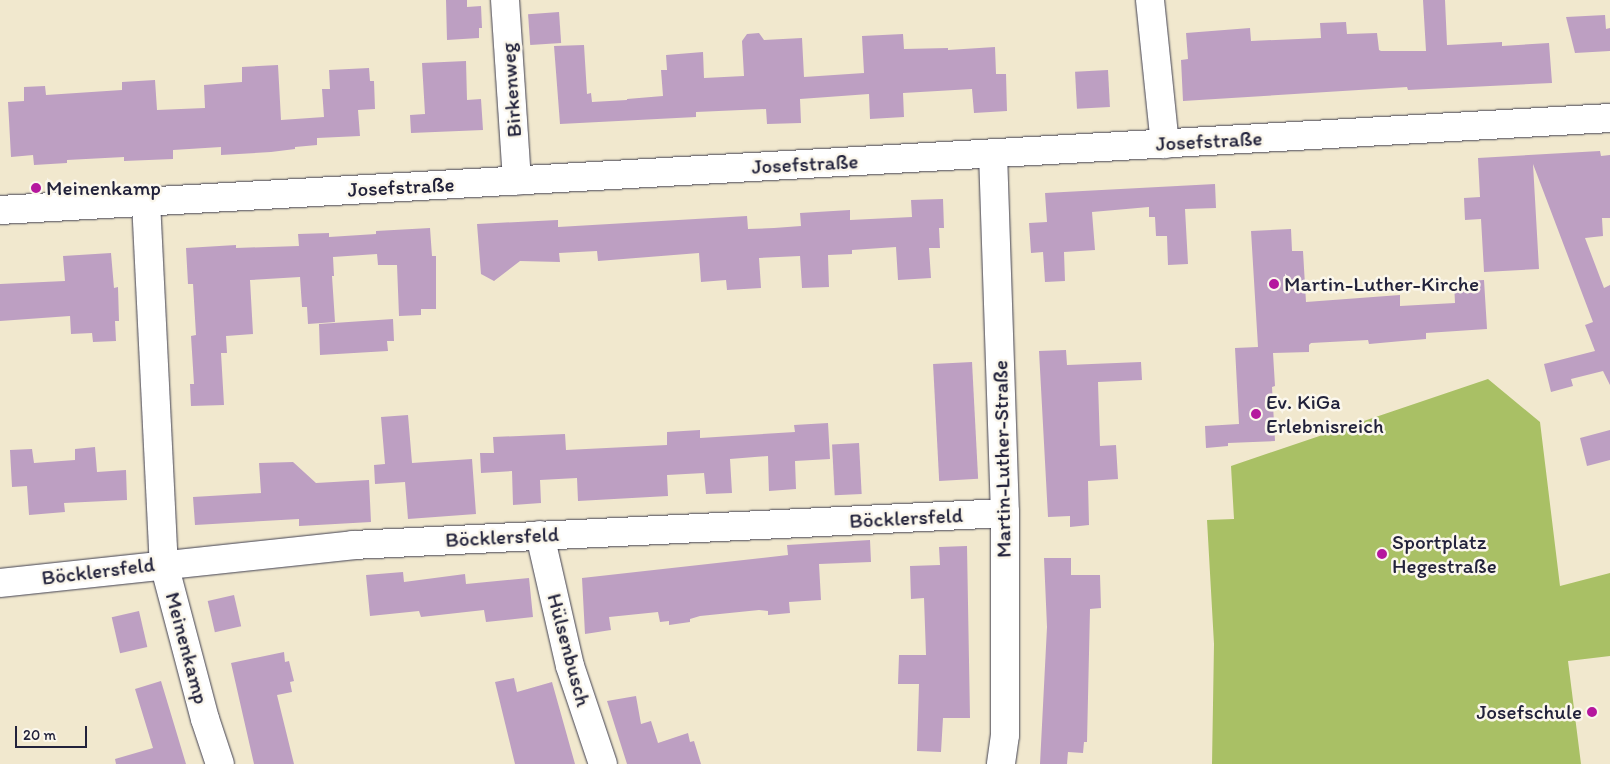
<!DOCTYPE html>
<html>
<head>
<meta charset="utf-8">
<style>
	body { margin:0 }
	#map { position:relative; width:1610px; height:764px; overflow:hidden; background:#f1e8ce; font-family:Itim,sans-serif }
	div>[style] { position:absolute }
	.green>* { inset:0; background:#a9c065 }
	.building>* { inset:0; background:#bd9fc2; transform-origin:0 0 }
	.roads { filter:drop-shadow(0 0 1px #414051) drop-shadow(0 0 1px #414051) }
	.minor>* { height:28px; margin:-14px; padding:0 14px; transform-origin:14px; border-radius:14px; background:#fff }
	.dots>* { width:14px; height:14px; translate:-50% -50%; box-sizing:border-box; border:2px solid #fbf7ec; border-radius:50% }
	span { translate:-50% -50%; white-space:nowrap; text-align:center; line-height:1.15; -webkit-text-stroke:5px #fbf7ec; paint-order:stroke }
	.street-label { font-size:21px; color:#22223b }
	.poi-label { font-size:21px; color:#22223b }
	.left { translate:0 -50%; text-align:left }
	.right { translate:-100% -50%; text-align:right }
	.scale { position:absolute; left:15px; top:726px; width:72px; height:22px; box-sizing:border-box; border:2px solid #22223b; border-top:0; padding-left:6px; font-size:15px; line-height:18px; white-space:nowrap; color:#22223b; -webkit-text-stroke:4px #fbf7ec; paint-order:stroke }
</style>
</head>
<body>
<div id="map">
	<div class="green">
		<div style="clip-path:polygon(1488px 379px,1540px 422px,1560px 586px,1610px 573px,1610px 656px,1568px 661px,1581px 764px,1212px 764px,1214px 644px,1207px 520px,1234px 519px,1231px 466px)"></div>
	</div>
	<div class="building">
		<div style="clip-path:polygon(446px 0,467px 0,467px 7px,481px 6px,482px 28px,479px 28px,479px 38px,447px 40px)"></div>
		<div style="clip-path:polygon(1423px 0,1445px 0,1447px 45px,1502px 42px,1502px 46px,1549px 43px,1552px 83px,1408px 90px,1407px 87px,1183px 101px,1181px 60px,1188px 59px,1186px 33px,1250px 28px,1251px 41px,1321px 38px,1320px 23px,1346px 22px,1347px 34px,1377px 33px,1379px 50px,1381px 51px,1426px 51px)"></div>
		<div style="left:559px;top:12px;width:31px;height:31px;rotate:86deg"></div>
		<div style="clip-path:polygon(1605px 15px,1606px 29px,1610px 28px,1610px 51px,1575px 53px,1566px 17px)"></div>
		<div style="clip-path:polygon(759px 33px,764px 40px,802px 38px,804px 77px,864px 73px,862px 36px,903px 34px,904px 49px,948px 48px,948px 50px,995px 47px,996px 74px,1006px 74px,1007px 111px,974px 113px,972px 89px,903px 93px,904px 117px,870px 119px,869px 94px,800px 99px,801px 123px,767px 124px,766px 109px,696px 112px,696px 117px,560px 124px,554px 46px,584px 45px,587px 94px,591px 93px,592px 102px,627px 100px,627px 99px,663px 96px,661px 70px,667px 70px,666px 55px,703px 52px,704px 78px,744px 76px,742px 41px,747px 34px)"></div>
		<div style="clip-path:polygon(466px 61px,467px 100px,481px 99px,483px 130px,411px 133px,410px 115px,425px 114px,422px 63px)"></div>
		<div style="clip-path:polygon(278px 65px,281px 120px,324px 117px,322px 89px,330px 89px,329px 70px,369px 68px,370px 81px,374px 81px,375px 109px,358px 110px,360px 136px,317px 138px,317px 145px,295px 147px,295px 149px,271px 152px,221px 155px,221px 147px,173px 150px,173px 159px,124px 161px,124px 157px,67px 160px,67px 163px,34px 165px,33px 155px,11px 157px,8px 102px,24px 101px,24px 87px,45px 86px,46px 95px,122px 90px,122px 82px,155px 80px,157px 110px,205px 108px,204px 85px,242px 82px,242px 67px)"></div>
		<div style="left:1108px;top:70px;width:37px;height:33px;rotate:87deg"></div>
		<div style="clip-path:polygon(1600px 151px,1601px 156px,1610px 155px,1610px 218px,1602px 218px,1603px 236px,1585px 238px,1604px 288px,1610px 285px,1610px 385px,1603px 371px,1571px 379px,1573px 386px,1551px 392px,1544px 364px,1595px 351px,1585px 325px,1593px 322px,1533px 164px,1539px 269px,1484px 272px,1481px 219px,1465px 220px,1464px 198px,1480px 197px,1478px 158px)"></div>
		<div style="clip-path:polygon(1215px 184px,1216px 208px,1185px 209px,1188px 264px,1168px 265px,1167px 236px,1156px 236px,1155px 217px,1149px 217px,1149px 207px,1092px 212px,1095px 250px,1064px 252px,1065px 281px,1045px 282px,1043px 252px,1031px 253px,1029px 223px,1047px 222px,1045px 193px)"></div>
		<div style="clip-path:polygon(943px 199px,944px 228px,939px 228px,940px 248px,929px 248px,931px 278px,898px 280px,896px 247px,852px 250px,852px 254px,828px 255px,829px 287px,802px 288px,800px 256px,759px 258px,761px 288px,727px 290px,726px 280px,701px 282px,699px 253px,598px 261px,597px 251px,559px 253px,560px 262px,520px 261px,494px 281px,481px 274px,477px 224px,558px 220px,558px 227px,747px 216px,748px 229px,774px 228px,801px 226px,800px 213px,850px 210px,850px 220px,912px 217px,911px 200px)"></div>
		<div style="clip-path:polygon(430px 228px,432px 256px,436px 256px,436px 309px,421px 309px,421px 315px,399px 316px,397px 265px,378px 265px,377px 254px,333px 257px,334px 276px,332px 276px,335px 322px,308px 324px,307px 307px,302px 307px,300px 277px,250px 280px,253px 334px,226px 336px,227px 353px,221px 353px,224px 405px,191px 406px,190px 384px,194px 384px,191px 336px,196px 335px,193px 284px,188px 284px,186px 248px,236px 245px,236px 248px,299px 246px,298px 234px,329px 233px,329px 237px,376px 234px,376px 231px)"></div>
		<div style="clip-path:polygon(1291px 229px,1292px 251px,1303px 251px,1306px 302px,1400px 295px,1400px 306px,1455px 303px,1454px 282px,1484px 280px,1487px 329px,1426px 333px,1426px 339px,1402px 341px,1369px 344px,1368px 340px,1311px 343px,1309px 345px,1309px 352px,1273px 353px,1275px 386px,1272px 387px,1275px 441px,1228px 443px,1228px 446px,1206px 448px,1205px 426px,1239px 424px,1235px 348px,1258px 347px,1251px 231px)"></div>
		<div style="clip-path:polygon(111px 253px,114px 288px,118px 287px,119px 321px,115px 321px,116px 341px,93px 342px,92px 333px,71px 334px,70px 316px,0 321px,0 284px,65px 281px,63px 256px)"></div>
		<div style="clip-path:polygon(393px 319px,394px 341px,387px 341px,388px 351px,320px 355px,319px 324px)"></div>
		<div style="clip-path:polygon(1066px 350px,1067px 365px,1141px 362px,1142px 380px,1098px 382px,1100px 446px,1116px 445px,1118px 479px,1088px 481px,1089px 525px,1070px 527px,1070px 516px,1048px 517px,1039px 351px)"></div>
		<div style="left:972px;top:362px;width:117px;height:39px;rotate:87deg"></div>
		<div style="clip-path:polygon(408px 415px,412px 463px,472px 459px,476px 514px,408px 519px,405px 482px,375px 484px,374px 465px,385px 464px,381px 417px)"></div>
		<div style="clip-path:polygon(828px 423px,830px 459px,795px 461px,796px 489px,769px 491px,768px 456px,730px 459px,732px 493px,706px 494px,704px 473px,667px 475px,668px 496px,578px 501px,577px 478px,540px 480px,541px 503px,513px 505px,512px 471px,481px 473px,480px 453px,494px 453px,493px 437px,565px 434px,566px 450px,667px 445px,667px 432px,700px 430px,700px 438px,795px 432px,794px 425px)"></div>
		<div style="clip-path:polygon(1610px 430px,1610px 460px,1587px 466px,1580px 438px)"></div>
		<div style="left:859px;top:443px;width:51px;height:27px;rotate:87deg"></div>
		<div style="clip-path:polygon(95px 447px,97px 472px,126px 470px,127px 500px,64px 503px,65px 512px,29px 515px,27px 486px,12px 487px,10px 450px,32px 449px,34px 463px,75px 460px,75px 449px)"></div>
		<div style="clip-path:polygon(293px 462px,316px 483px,369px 480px,371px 522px,299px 526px,299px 519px,195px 525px,193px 497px,261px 493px,259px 463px)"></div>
		<div style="clip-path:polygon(870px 540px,871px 562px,819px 564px,821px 600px,789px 602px,790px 613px,768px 615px,768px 611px,759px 610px,700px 616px,690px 619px,690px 622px,669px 625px,669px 621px,660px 622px,658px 612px,609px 617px,611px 630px,585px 634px,582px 578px,788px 555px,787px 545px)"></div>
		<div style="clip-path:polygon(967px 546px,970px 718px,943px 718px,941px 752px,917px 751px,919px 684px,898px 684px,899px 655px,926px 655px,924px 598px,911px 599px,910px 566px,940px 565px,939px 547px)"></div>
		<div style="clip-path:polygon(1044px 558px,1071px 558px,1071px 575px,1100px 575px,1101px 608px,1090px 609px,1087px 742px,1084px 742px,1083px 753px,1068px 752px,1067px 764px,1040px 764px,1047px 627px)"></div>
		<div style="clip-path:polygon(403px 572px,404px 582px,465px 574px,466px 584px,529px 578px,533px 617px,486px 622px,484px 610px,421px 617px,419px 611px,370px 616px,366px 575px)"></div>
		<div style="left:234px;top:595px;width:32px;height:27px;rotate:77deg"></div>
		<div style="left:139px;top:611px;width:37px;height:28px;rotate:77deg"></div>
		<div style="clip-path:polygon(284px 652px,285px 662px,289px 661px,294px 681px,290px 682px,292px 692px,277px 695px,294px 764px,254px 764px,231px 663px)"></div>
		<div style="clip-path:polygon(514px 678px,517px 692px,552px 682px,575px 764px,515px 764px,495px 682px)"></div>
		<div style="clip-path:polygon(161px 681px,186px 764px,116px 764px,115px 759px,153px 748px,135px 689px)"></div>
		<div style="clip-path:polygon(636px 696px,641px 724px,651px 721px,658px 743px,688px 733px,690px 742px,694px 741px,701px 764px,627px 764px,607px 701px)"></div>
	</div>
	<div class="roads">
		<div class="minor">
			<div style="left:505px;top:0;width:181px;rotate:86.2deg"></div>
			<div style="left:1150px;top:0;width:145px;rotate:84.1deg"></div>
			<div style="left:993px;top:153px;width:360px;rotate:88.1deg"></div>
			<div style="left:1005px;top:513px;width:222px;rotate:90deg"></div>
			<div style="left:1005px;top:735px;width:29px;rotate:98deg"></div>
			<div style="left:146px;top:201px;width:363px;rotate:87.2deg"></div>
			<div style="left:164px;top:564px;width:160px;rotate:75.2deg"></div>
			<div style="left:205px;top:719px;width:47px;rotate:71.6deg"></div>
			<div style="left:0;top:210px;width:1613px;rotate:-3.27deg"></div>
			<div style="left:540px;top:535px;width:134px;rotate:77.1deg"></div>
			<div style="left:570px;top:666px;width:103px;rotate:71.4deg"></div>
			<div style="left:0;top:583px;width:355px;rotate:-6.1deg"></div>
			<div style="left:353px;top:545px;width:653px;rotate:-2.81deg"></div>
		</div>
	</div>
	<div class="dots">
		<div style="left:36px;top:188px;background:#b5179e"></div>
		<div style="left:1274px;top:284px;background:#b5179e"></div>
		<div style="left:1256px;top:414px;background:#b5179e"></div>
		<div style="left:1382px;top:554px;background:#b5179e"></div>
		<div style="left:1592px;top:712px;background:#b5179e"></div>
	</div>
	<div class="street-label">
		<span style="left:511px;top:90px;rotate:-94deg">Birkenweg</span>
		<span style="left:1209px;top:141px;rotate:-3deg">Josefstraße</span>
		<span style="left:805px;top:164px;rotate:-3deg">Josefstraße</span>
		<span style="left:401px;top:187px;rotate:-3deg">Josefstraße</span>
		<span style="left:1002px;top:459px;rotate:-91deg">Martin-Luther-Straße</span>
		<span style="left:906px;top:518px;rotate:-3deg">Böcklersfeld</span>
		<span style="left:502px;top:537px;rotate:-3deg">Böcklersfeld</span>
		<span style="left:98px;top:571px;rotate:-7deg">Böcklersfeld</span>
		<span style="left:187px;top:648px;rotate:75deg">Meinenkamp</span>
		<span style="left:569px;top:650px;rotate:75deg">Hülsenbusch</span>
	</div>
	<div class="poi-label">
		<span class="left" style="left:46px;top:188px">Meinenkamp</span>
		<span class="left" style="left:1284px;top:284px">Martin-Luther-Kirche</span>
		<span class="left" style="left:1266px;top:414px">Ev. KiGa<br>Erlebnisreich</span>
		<span class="left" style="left:1392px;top:554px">Sportplatz<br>Hegestraße</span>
		<span class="right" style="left:1582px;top:712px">Josefschule</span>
	</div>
	<div class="scale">20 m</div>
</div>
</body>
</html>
